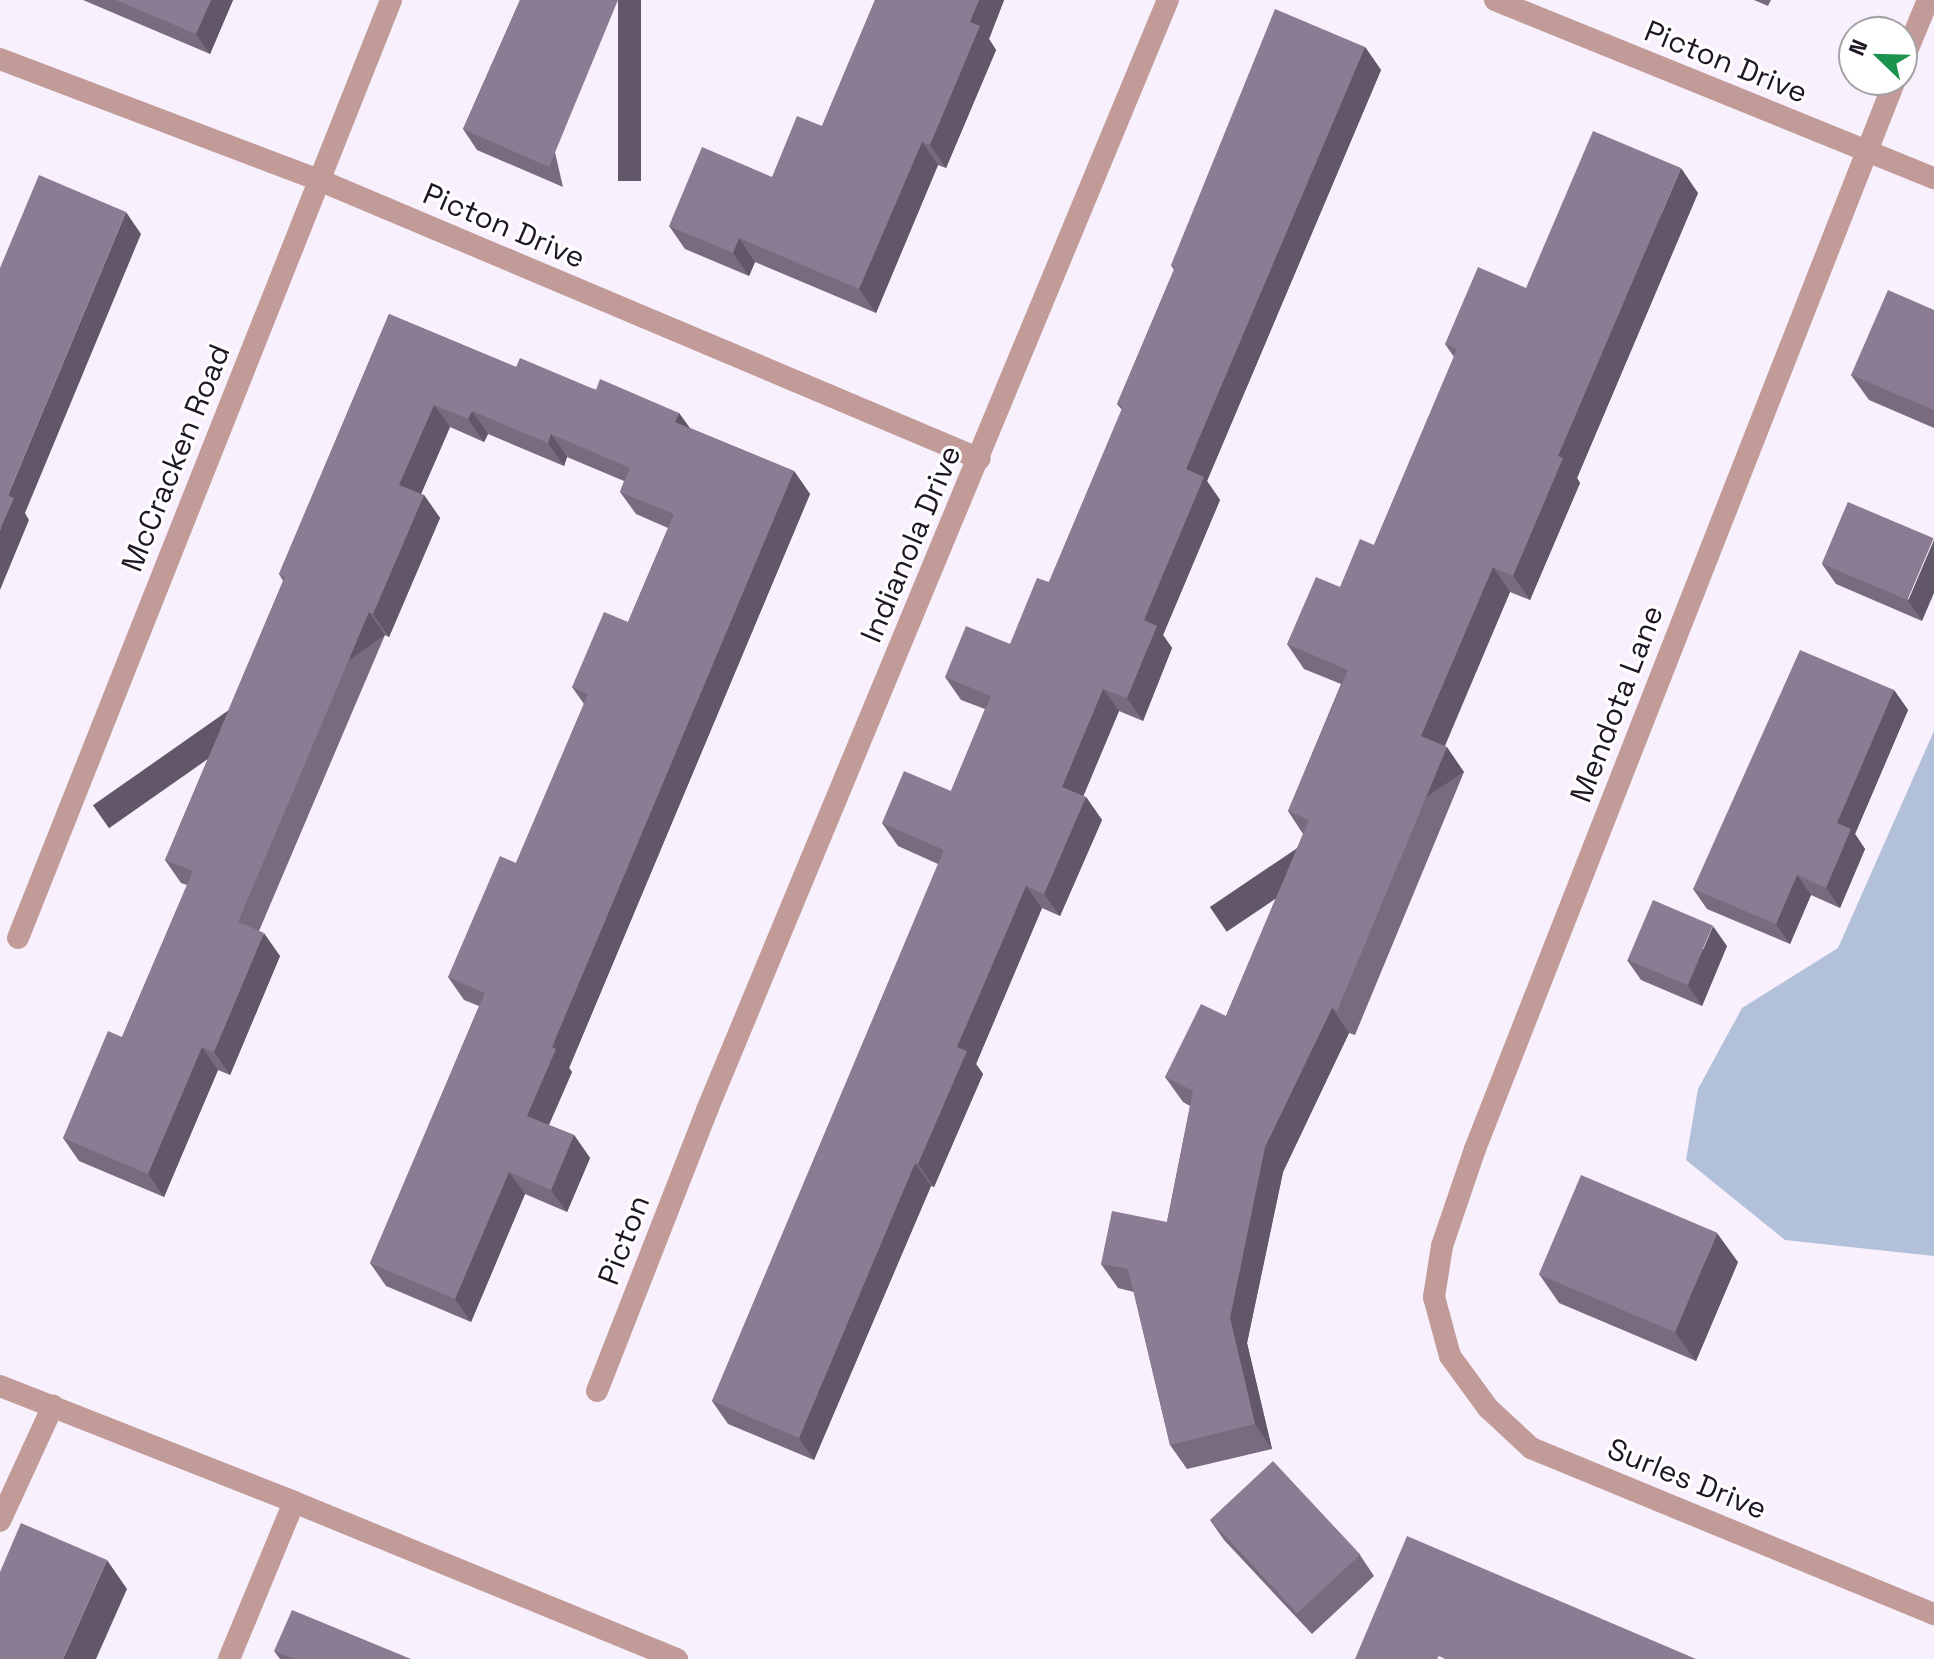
<!DOCTYPE html>
<html>
<head>
<meta charset="utf-8">
<style>
	body { margin:0 }
	#map { position:relative; width:1934px; height:1659px; overflow:hidden; background:#f9f0fe; font-family:"Space Grotesk",sans-serif }
	div>[style] { position:absolute }
	.water>* { inset:0; background:#b2c0da }
	.service>* { height:22px; margin:-11px; padding:0 11px; transform-origin:11px; border-radius:11px; background:#c19b98 }
	.minor>* { height:22px; margin:-11px; padding:0 11px; transform-origin:11px; border-radius:11px; background:#c19b98 }
	.wall>* { inset:0; background:#786b7f }
	.shaded-wall>* { inset:0; background:#615768; transform-origin:0 0 }
	.building>* { inset:0; background:#8b7c94; transform-origin:0 0 }
	span { translate:-50% -50%; white-space:nowrap; text-align:center; line-height:1.15; -webkit-text-stroke:6px #fff; paint-order:stroke }
	.street-label { font-size:30px; color:#1f1824 }
	.north { position:absolute; left:1838px; top:16px; width:80px; height:80px; box-sizing:border-box; background:#fff; border:2px solid #a5a3a7; border-radius:50%; rotate:293deg; font-size:22px; font-weight:700; line-height:32px; text-align:center; color:#1f1824 }
	.north::after { content:''; display:block; margin:auto; width:28px; height:36px; background:#1b934e; clip-path:polygon(50% 0,100% 100%,50% 72%,0 100%) }
</style>
</head>
<body>
<div id="map">
	<div class="water">
		<div style="clip-path:polygon(1934px 731px,1934px 1256px,1785px 1240px,1686px 1160px,1698px 1089px,1742px 1008px,1838px 948px)"></div>
	</div>
	<div class="service">
		<div style="left:0;top:1386px;width:316px;rotate:21.5deg"></div>
		<div style="left:294px;top:1502px;width:414px;rotate:22.3deg"></div>
		<div style="left:0;top:1521px;width:127px;rotate:-65.3deg"></div>
		<div style="left:229px;top:1659px;width:170px;rotate:-67.5deg"></div>
	</div>
	<div class="minor">
		<div style="left:1495px;top:0;width:474px;rotate:22.1deg"></div>
		<div style="left:0;top:59px;width:341px;rotate:20.8deg"></div>
		<div style="left:319px;top:180px;width:717px;rotate:22.88deg"></div>
		<div style="left:1902px;top:63px;width:68px;rotate:-67.6deg"></div>
		<div style="left:1895px;top:80px;width:1149px;rotate:111.45deg"></div>
		<div style="left:1475px;top:1149px;width:102px;rotate:108.8deg"></div>
		<div style="left:1442px;top:1246px;width:52px;rotate:98.9deg"></div>
		<div style="left:1434px;top:1297px;width:61px;rotate:74.8deg"></div>
		<div style="left:1450px;top:1356px;width:64px;rotate:53.8deg"></div>
		<div style="left:1488px;top:1408px;width:59px;rotate:42.9deg"></div>
		<div style="left:1531px;top:1448px;width:436px;rotate:22.4deg"></div>
		<div style="left:18px;top:938px;width:1009px;rotate:-68.31deg"></div>
		<div style="left:597px;top:1391px;width:302px;rotate:-68.6deg"></div>
		<div style="left:707px;top:1110px;width:1202px;rotate:-67.45deg"></div>
	</div>
	<div class="wall">
		<div style="clip-path:polygon(83px 0,233px 0,210px 54px)"></div>
		<div style="clip-path:polygon(520px 0,563px 187px,477px 150px,463px 129px)"></div>
		<div style="clip-path:polygon(875px 0,1004px 0,989px 39px,996px 50px,946px 168px,938px 165px,876px 313px,755px 262px,749px 276px,685px 249px,669px 226px,772px 177px,822px 126px)"></div>
		<div style="clip-path:polygon(1754px 0,1771px 0,1768px 6px)"></div>
		<div style="clip-path:polygon(1365px 47px,1381px 70px,1207px 481px,1220px 500px,1163px 635px,1172px 648px,1143px 721px,1119px 711px,1083px 796px,1086px 797px,1102px 820px,1060px 916px,1042px 908px,976px 1064px,983px 1074px,934px 1187px,931px 1186px,814px 1460px,728px 1424px,712px 1401px,938px 864px,898px 846px,882px 823px,951px 791px,985px 709px,961px 700px,945px 677px,1010px 644px,1049px 582px,1122px 410px,1117px 404px,1174px 270px,1171px 265px)"></div>
		<div style="clip-path:polygon(1698px 193px,1577px 478px,1580px 483px,1530px 600px,1510px 592px,1445px 746px,1464px 772px,1355px 1035px,1349px 1033px,1283px 1172px,1247px 1343px,1272px 1449px,1187px 1469px,1170px 1445px,1134px 1292px,1118px 1288px,1101px 1264px,1167px 1222px,1190px 1106px,1183px 1102px,1165px 1077px,1226px 1016px,1303px 834px,1288px 811px,1341px 684px,1304px 669px,1287px 644px,1340px 587px,1374px 545px,1454px 357px,1445px 344px,1526px 288px)"></div>
		<div style="clip-path:polygon(1934px 310px,1934px 428px,1869px 400px,1851px 375px)"></div>
		<div style="clip-path:polygon(389px 314px,516px 367px,679px 413px,690px 428px,794px 471px,810px 494px,569px 1068px,572px 1072px,549px 1125px,574px 1135px,590px 1158px,567px 1212px,525px 1194px,471px 1322px,386px 1286px,370px 1263px,479px 1006px,464px 1000px,448px 977px,516px 863px,584px 704px,572px 687px,628px 622px,668px 528px,636px 514px,620px 492px,624px 481px,567px 457px,564px 466px,488px 434px,484px 442px,450px 427px,421px 494px,424px 495px,440px 518px,389px 637px,385px 635px,259px 931px,280px 956px,230px 1075px,218px 1070px,164px 1197px,79px 1161px,63px 1138px,122px 1037px,187px 885px,181px 883px,165px 860px,283px 581px,279px 574px)"></div>
		<div style="clip-path:polygon(1848px 502px,1922px 621px,1836px 584px,1822px 564px)"></div>
		<div style="clip-path:polygon(1894px 690px,1908px 710px,1855px 834px,1865px 849px,1840px 908px,1811px 895px,1790px 944px,1707px 909px,1693px 889px)"></div>
		<div style="clip-path:polygon(1727px 946px,1702px 1006px,1641px 980px,1627px 960px)"></div>
		<div style="clip-path:polygon(1738px 1262px,1696px 1361px,1559px 1303px,1539px 1274px)"></div>
		<div style="clip-path:polygon(1210px 1520px,1360px 1555px,1374px 1576px,1312px 1634px,1224px 1540px)"></div>
		<div style="clip-path:polygon(274px 1651px,411px 1659px,280px 1659px)"></div>
	</div>
	<div class="shaded-wall">
		<div style="clip-path:polygon(211px 0,233px 0,210px 54px,196px 34px)"></div>
		<div style="left:618px;top:0;width:23px;height:181px"></div>
		<div style="clip-path:polygon(979px 0,1004px 0,989px 39px,996px 50px,946px 168px,930px 145px,970px 22px)"></div>
		<div style="clip-path:polygon(1365px 47px,1381px 70px,1207px 481px,1220px 500px,1163px 635px,1172px 648px,1143px 721px,1127px 698px,1144px 620px,1186px 469px)"></div>
		<div style="clip-path:polygon(922px 142px,938px 165px,876px 313px,859px 289px)"></div>
		<div style="clip-path:polygon(1681px 168px,1698px 193px,1577px 478px,1580px 483px,1530px 600px,1513px 576px,1558px 456px)"></div>
		<div style="clip-path:polygon(126px 212px,141px 234px,25px 513px,29px 520px,0 590px,0 530px,8px 495px)"></div>
		<div style="clip-path:polygon(739px 238px,755px 262px,749px 276px,733px 253px)"></div>
		<div style="clip-path:polygon(434px 405px,450px 427px,415px 508px,399px 485px)"></div>
		<div style="clip-path:polygon(472px 411px,488px 434px,484px 442px,468px 419px)"></div>
		<div style="clip-path:polygon(679px 413px,695px 436px,675px 422px)"></div>
		<div style="clip-path:polygon(551px 434px,567px 457px,564px 466px,548px 443px)"></div>
		<div style="clip-path:polygon(794px 471px,810px 494px,569px 1068px,572px 1072px,543px 1138px,527px 1116px,552px 1047px)"></div>
		<div style="clip-path:polygon(424px 495px,440px 518px,389px 637px,373px 614px)"></div>
		<div style="clip-path:polygon(1934px 540px,1934px 593px,1922px 621px,1908px 601px)"></div>
		<div style="clip-path:polygon(1493px 567px,1510px 592px,1438px 761px,1421px 736px)"></div>
		<div style="left:369px;top:612px;width:28px;height:337px;rotate:55deg"></div>
		<div style="clip-path:polygon(1103px 689px,1119px 711px,1078px 809px,1062px 787px)"></div>
		<div style="clip-path:polygon(1894px 690px,1908px 710px,1855px 834px,1865px 849px,1840px 908px,1826px 888px,1837px 823px)"></div>
		<div style="left:1447px;top:747px;width:30px;height:286px;rotate:56deg"></div>
		<div style="clip-path:polygon(1086px 797px,1102px 820px,1060px 916px,1044px 894px)"></div>
		<div style="clip-path:polygon(1797px 875px,1811px 895px,1790px 944px,1776px 924px)"></div>
		<div style="clip-path:polygon(1026px 886px,1042px 908px,976px 1064px,983px 1074px,934px 1187px,918px 1164px,957px 1047px)"></div>
		<div style="clip-path:polygon(1713px 926px,1727px 946px,1702px 1006px,1688px 986px)"></div>
		<div style="clip-path:polygon(264px 933px,280px 956px,230px 1075px,214px 1052px)"></div>
		<div style="clip-path:polygon(1332px 1008px,1349px 1033px,1283px 1172px,1247px 1343px,1272px 1449px,1255px 1424px,1230px 1318px,1265px 1147px)"></div>
		<div style="clip-path:polygon(202px 1047px,218px 1070px,164px 1197px,148px 1174px)"></div>
		<div style="clip-path:polygon(574px 1135px,590px 1158px,567px 1212px,551px 1190px)"></div>
		<div style="clip-path:polygon(915px 1163px,931px 1186px,814px 1460px,799px 1438px)"></div>
		<div style="clip-path:polygon(509px 1172px,525px 1194px,471px 1322px,455px 1299px)"></div>
		<div style="clip-path:polygon(1717px 1233px,1738px 1262px,1696px 1361px,1675px 1332px)"></div>
		<div style="clip-path:polygon(107px 1560px,127px 1589px,96px 1659px,63px 1659px)"></div>
	</div>
	<div class="building">
		<div style="clip-path:polygon(116px 0,211px 0,196px 34px)"></div>
		<div style="clip-path:polygon(520px 0,618px 0,549px 167px,463px 129px)"></div>
		<div style="clip-path:polygon(875px 0,979px 0,970px 22px,980px 26px,930px 145px,922px 142px,859px 289px,739px 238px,733px 253px,669px 226px,702px 147px,772px 177px,797px 116px,822px 126px)"></div>
		<div style="clip-path:polygon(1275px 9px,1365px 47px,1186px 469px,1204px 477px,1144px 620px,1157px 626px,1127px 698px,1103px 689px,1062px 787px,1086px 797px,1044px 894px,1026px 886px,957px 1047px,967px 1051px,918px 1164px,915px 1163px,799px 1438px,712px 1401px,944px 850px,882px 823px,904px 771px,951px 791px,991px 696px,945px 677px,966px 626px,1010px 644px,1037px 578px,1049px 582px,1123px 406px,1117px 404px,1175px 267px,1171px 265px)"></div>
		<div style="clip-path:polygon(1593px 131px,1681px 168px,1558px 456px,1563px 458px,1513px 576px,1493px 567px,1421px 736px,1447px 747px,1337px 1011px,1332px 1008px,1265px 1147px,1230px 1318px,1255px 1424px,1170px 1445px,1128px 1269px,1101px 1264px,1112px 1211px,1167px 1222px,1193px 1091px,1165px 1077px,1201px 1004px,1226px 1016px,1309px 820px,1288px 811px,1348px 670px,1287px 644px,1316px 577px,1340px 587px,1360px 539px,1374px 545px,1457px 349px,1445px 344px,1478px 267px,1526px 288px)"></div>
		<div style="clip-path:polygon(39px 175px,126px 212px,8px 495px,14px 498px,0 530px,0 268px)"></div>
		<div style="clip-path:polygon(1888px 290px,1934px 310px,1934px 410px,1851px 375px)"></div>
		<div style="clip-path:polygon(389px 314px,516px 367px,520px 358px,596px 390px,600px 379px,679px 413px,675px 422px,794px 471px,552px 1047px,556px 1049px,527px 1116px,574px 1135px,551px 1190px,509px 1172px,455px 1299px,370px 1263px,485px 993px,448px 977px,500px 856px,516px 863px,588px 694px,572px 687px,604px 612px,628px 622px,674px 514px,620px 492px,630px 468px,551px 434px,548px 443px,472px 411px,468px 419px,434px 405px,399px 485px,424px 495px,373px 614px,369px 612px,238px 922px,264px 933px,214px 1052px,202px 1047px,148px 1174px,63px 1138px,108px 1031px,122px 1037px,193px 871px,165px 860px,285px 577px,279px 574px)"></div>
		<div style="left:1848px;top:502px;width:93px;height:67px;rotate:23deg"></div>
		<div style="clip-path:polygon(1800px 650px,1894px 690px,1837px 823px,1851px 829px,1826px 888px,1797px 875px,1776px 924px,1693px 889px)"></div>
		<div style="left:1653px;top:900px;width:65px;height:65px;rotate:23deg"></div>
		<div style="left:1581px;top:1175px;width:148px;height:108px;rotate:23deg"></div>
		<div style="left:1273px;top:1461px;width:128px;height:86px;rotate:47deg"></div>
		<div style="clip-path:polygon(21px 1523px,107px 1560px,63px 1659px,0 1659px,0 1572px)"></div>
		<div style="clip-path:polygon(1407px 1536px,1696px 1659px,1445px 1659px,1439px 1656px,1437px 1659px,1355px 1659px)"></div>
		<div style="clip-path:polygon(292px 1610px,411px 1659px,295px 1659px,274px 1651px)"></div>
	</div>
	<div class="street-label">
		<span style="left:1726px;top:62px;rotate:22deg">Picton Drive</span>
		<span style="left:504px;top:226px;rotate:23deg">Picton Drive</span>
		<span style="left:176px;top:458px;rotate:-68deg">McCracken Road</span>
		<span style="left:911px;top:544px;rotate:-67deg">Indianola Drive</span>
		<span style="left:1617px;top:704px;rotate:-69deg">Mendota Lane</span>
		<span style="left:624px;top:1240px;rotate:-69deg">Picton</span>
		<span style="left:1687px;top:1479px;rotate:22deg">Surles Drive</span>
	</div>
	<div class="north">N</div>
</div>
</body>
</html>
